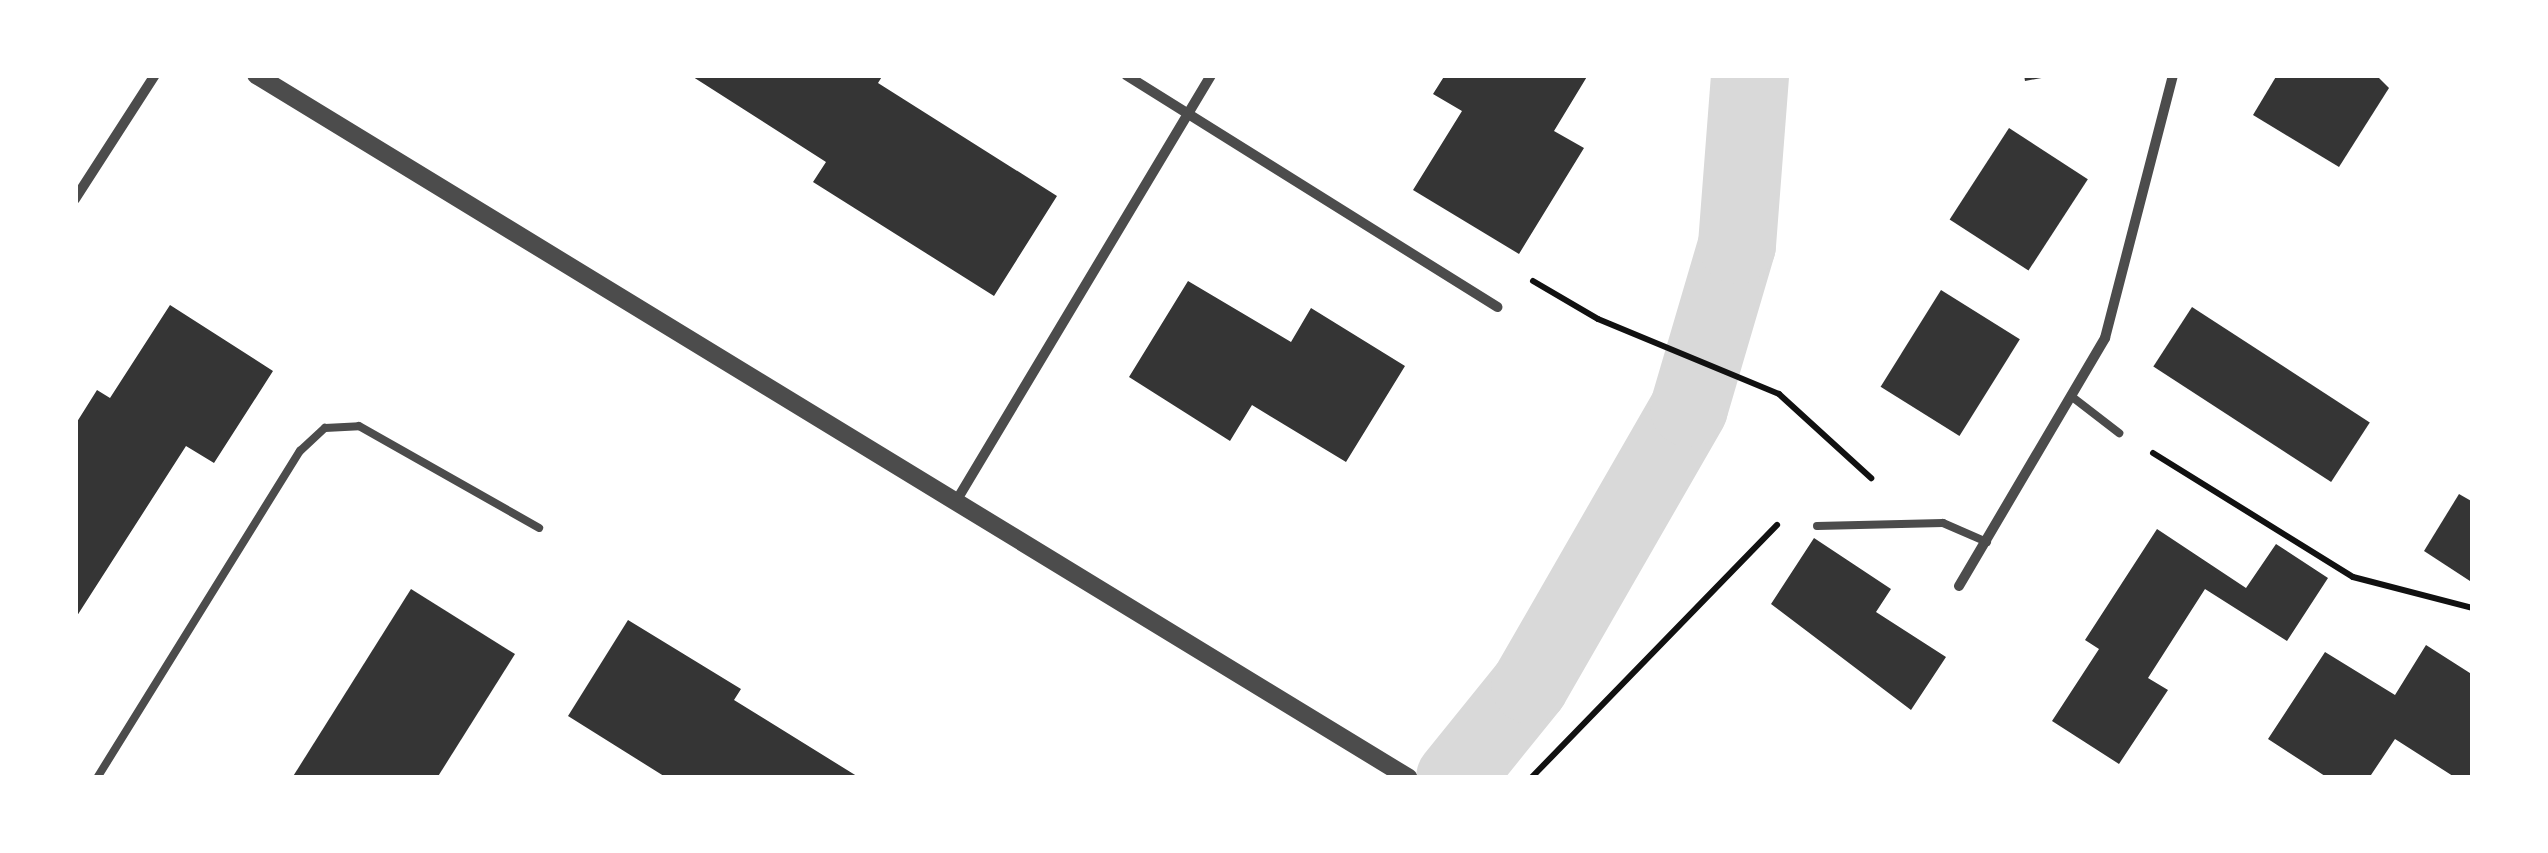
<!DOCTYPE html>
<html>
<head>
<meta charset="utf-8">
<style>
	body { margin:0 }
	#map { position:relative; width:2548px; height:853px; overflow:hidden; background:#fff; font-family:Montserrat,sans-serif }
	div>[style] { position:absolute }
	.canal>* { height:78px; margin:-39px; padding:0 39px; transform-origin:39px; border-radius:39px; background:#d9d9d9 }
	.building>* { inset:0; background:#353535; transform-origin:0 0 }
	.path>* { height:6px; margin:-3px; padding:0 3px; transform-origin:3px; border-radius:3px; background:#111 }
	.service>* { height:8px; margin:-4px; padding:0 4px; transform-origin:4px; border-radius:4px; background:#4c4c4c }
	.minor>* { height:10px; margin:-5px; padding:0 5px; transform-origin:5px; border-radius:5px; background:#4c4c4c }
	.tertiary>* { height:18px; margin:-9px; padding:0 9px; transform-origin:9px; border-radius:9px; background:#4c4c4c }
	span { translate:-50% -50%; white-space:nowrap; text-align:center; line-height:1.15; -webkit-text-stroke:9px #fff; paint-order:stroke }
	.frame { position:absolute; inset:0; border:78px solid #fff; pointer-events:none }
</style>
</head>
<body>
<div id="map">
	<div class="canal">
		<div style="left:1455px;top:778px;width:119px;rotate:-51.1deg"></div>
		<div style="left:1530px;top:685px;width:319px;rotate:-60.1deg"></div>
		<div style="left:1689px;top:408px;width:170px;rotate:-73.6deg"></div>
		<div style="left:1737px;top:245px;width:170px;rotate:-85.6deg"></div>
	</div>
	<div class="building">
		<div style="clip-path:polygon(690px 75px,883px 75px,878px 83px,1057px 196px,994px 296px,813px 182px,826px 162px)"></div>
		<div style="clip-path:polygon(1445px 75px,1588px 75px,1554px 131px,1584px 148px,1519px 254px,1413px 190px,1462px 111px,1433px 94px)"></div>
		<div style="clip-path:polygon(2024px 75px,2047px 75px,2047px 77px,2025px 81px)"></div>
		<div style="clip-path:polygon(2277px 75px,2376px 75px,2389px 88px,2339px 167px,2253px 115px)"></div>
		<div style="left:2009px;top:128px;width:94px;height:109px;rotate:33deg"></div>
		<div style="clip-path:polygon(1188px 281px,1291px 342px,1311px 308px,1405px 366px,1346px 462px,1252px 405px,1230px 441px,1129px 377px)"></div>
		<div style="left:1941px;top:290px;width:93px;height:114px;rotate:32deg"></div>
		<div style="clip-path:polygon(170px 305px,273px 371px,214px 463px,186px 446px,75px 619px,75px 425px,97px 390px,110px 398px)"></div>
		<div style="left:2192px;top:307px;width:212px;height:71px;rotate:33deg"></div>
		<div style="clip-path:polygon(2459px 494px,2473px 502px,2473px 583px,2424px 551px)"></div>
		<div style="clip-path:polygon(2157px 529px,2246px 588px,2276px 544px,2328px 578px,2287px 641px,2205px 589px,2148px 678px,2168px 690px,2119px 764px,2052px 721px,2099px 649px,2085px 640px)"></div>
		<div style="clip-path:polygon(1814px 538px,1891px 589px,1876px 612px,1946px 657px,1911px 710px,1771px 604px)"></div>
		<div style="clip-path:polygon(411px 589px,515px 654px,437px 778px,292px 778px)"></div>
		<div style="clip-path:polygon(628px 620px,741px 689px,734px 700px,860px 778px,667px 778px,568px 716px)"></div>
		<div style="clip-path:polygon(2426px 645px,2473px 675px,2473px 778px,2456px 778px,2395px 739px,2369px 778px,2328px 778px,2268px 739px,2325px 652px,2395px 695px)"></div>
	</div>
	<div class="path">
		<div style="left:1533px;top:281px;width:75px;rotate:30.3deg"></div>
		<div style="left:1598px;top:319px;width:196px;rotate:22.5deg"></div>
		<div style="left:1779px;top:394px;width:125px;rotate:42.4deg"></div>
		<div style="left:2153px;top:453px;width:235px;rotate:31.8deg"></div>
		<div style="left:2353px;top:577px;width:124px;rotate:14.5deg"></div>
		<div style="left:1531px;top:778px;width:353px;rotate:-45.8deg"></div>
	</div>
	<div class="service">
		<div style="left:2071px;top:396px;width:61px;rotate:37.6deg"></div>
		<div style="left:1817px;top:526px;width:126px;rotate:-1.4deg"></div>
		<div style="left:1943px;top:523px;width:48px;rotate:23.4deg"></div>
		<div style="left:97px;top:778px;width:385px;rotate:-58.2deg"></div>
		<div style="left:300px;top:451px;width:34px;rotate:-43deg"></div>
		<div style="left:325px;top:428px;width:34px;rotate:-3deg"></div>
		<div style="left:359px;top:426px;width:207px;rotate:29.5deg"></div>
	</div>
	<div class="minor">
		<div style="left:1126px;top:75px;width:438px;rotate:32deg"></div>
		<div style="left:75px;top:199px;width:148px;rotate:-57.2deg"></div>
		<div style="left:955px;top:503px;width:499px;rotate:-59.1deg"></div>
		<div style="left:1959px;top:586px;width:288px;rotate:-59.5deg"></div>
		<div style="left:2105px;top:338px;width:272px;rotate:-75.5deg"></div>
	</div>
	<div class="tertiary">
		<div style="left:256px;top:75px;width:1350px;rotate:31.37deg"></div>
	</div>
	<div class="frame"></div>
</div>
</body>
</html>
